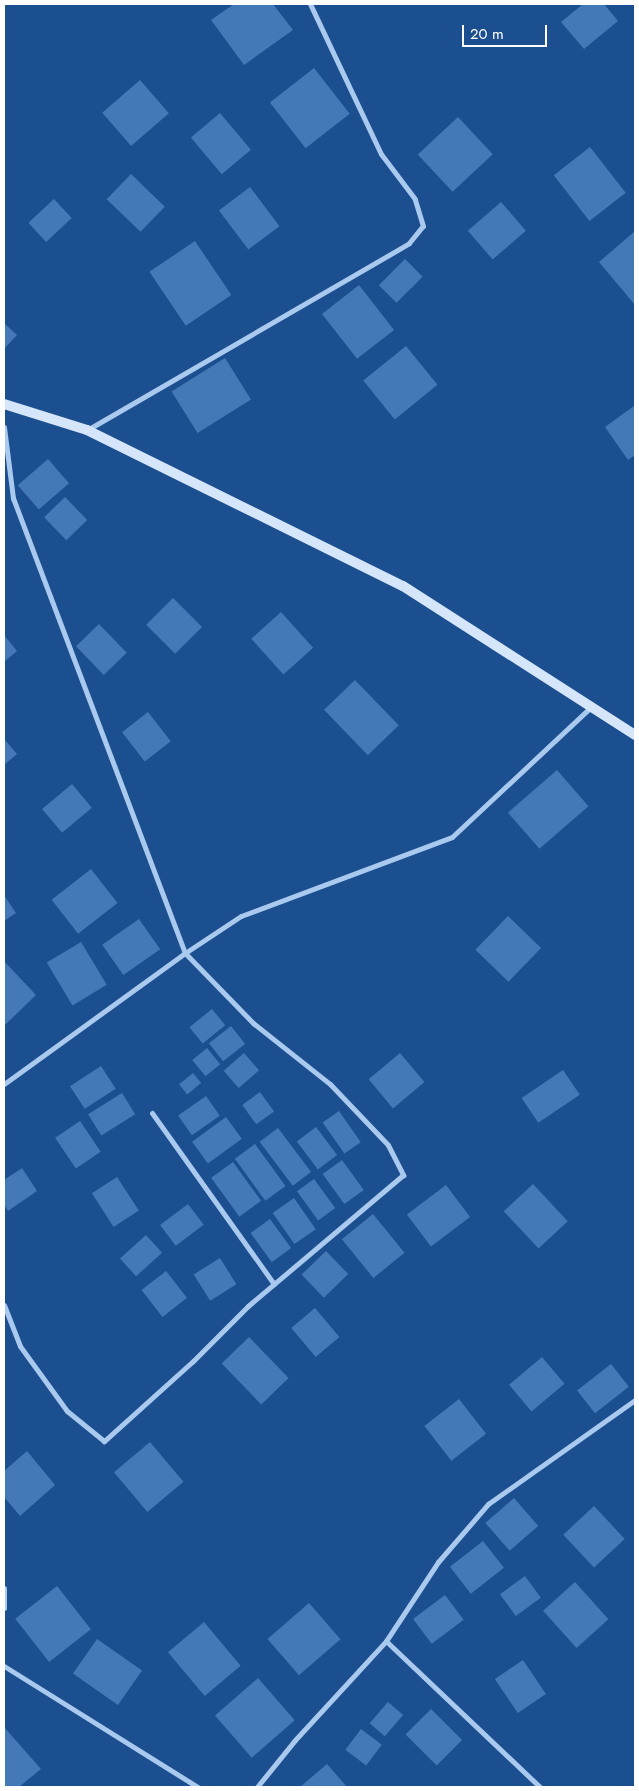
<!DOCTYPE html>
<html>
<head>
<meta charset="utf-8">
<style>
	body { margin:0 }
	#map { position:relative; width:639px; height:1791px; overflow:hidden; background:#1b4f8f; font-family:Jost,sans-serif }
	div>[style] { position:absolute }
	.building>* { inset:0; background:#4478b7; transform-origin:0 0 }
	.minor>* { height:5px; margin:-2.5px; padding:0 2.5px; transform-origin:2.5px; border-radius:2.5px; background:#a9c9ee }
	.secondary>* { height:10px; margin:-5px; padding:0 5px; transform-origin:5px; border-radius:5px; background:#d6e6fa }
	span { translate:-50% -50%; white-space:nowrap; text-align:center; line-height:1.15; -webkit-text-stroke:4px #1b4f8f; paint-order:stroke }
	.frame { position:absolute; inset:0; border:5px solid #fff; pointer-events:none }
	.scale { position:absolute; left:462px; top:25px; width:85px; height:22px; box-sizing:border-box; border:2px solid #fff; border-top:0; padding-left:6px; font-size:15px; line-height:18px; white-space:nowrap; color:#fff; -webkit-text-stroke:4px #1b4f8f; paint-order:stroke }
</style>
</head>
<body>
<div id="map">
	<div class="building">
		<div style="clip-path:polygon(234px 4px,273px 4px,293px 30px,244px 65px,211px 20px)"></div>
		<div style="clip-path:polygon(583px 4px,604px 4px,618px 21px,584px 49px,561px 22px)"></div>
		<div style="left:314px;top:68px;width:58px;height:56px;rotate:52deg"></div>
		<div style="left:140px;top:80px;width:44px;height:50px;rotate:49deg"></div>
		<div style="left:220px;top:113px;width:48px;height:38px;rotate:50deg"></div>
		<div style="left:458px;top:117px;width:51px;height:55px;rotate:47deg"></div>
		<div style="left:590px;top:147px;width:58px;height:46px;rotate:52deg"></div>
		<div style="left:131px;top:174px;width:47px;height:35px;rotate:44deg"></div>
		<div style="left:250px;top:187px;width:49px;height:39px;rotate:53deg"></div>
		<div style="left:54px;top:199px;width:26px;height:35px;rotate:47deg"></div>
		<div style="left:501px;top:202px;width:38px;height:44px;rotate:49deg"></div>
		<div style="clip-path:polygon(635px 231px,635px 305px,599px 262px)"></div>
		<div style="left:195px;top:241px;width:65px;height:55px;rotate:56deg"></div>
		<div style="left:405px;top:259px;width:25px;height:37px;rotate:45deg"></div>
		<div style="left:359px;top:285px;width:57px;height:47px;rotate:52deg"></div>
		<div style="clip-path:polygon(4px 323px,17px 335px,4px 349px)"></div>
		<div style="left:406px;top:346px;width:50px;height:55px;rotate:51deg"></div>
		<div style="left:225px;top:358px;width:49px;height:63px;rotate:58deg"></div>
		<div style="clip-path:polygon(634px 406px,635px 455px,628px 460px,605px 427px)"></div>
		<div style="left:48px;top:459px;width:32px;height:40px;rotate:49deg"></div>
		<div style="left:65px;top:497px;width:32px;height:29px;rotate:46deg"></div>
		<div style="left:173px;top:598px;width:41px;height:38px;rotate:45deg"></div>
		<div style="left:281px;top:612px;width:48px;height:40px;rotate:48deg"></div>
		<div style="left:99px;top:624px;width:40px;height:32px;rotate:46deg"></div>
		<div style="clip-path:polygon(4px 635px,17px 651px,4px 662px)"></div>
		<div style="left:355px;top:680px;width:63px;height:43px;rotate:46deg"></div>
		<div style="left:148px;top:712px;width:37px;height:33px;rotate:52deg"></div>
		<div style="clip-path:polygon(4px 739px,17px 754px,4px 765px)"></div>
		<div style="left:557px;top:770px;width:48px;height:65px;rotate:49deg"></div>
		<div style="left:72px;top:784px;width:31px;height:39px;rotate:50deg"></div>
		<div style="left:91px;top:869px;width:43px;height:50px;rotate:52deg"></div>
		<div style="clip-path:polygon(4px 895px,16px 913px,4px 921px)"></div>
		<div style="left:508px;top:916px;width:46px;height:47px;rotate:44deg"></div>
		<div style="left:139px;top:919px;width:37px;height:45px;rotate:55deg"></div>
		<div style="left:81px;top:942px;width:50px;height:40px;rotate:59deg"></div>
		<div style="clip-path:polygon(4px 961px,36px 995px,4px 1026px)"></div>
		<div style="left:212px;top:1009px;width:21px;height:29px;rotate:51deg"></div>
		<div style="left:231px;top:1026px;width:23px;height:28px;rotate:52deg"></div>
		<div style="left:207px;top:1048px;width:21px;height:19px;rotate:51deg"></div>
		<div style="left:244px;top:1053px;width:23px;height:27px;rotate:49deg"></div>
		<div style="left:400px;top:1053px;width:38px;height:41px;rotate:50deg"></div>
		<div style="left:101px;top:1066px;width:27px;height:37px;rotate:57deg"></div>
		<div style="left:563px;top:1070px;width:30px;height:50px;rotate:56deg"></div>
		<div style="left:193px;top:1073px;width:13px;height:18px;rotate:51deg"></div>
		<div style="left:260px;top:1092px;width:24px;height:22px;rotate:54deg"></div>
		<div style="left:122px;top:1093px;width:25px;height:40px;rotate:58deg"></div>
		<div style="left:206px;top:1096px;width:24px;height:34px;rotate:55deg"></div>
		<div style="left:339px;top:1111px;width:38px;height:20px;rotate:55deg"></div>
		<div style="left:226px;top:1117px;width:27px;height:42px;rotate:54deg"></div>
		<div style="left:80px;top:1121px;width:37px;height:30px;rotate:56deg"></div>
		<div style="left:316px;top:1127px;width:35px;height:24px;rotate:53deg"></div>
		<div style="left:278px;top:1128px;width:55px;height:23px;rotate:53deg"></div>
		<div style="left:255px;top:1144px;width:52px;height:25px;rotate:54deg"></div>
		<div style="left:342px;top:1160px;width:37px;height:24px;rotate:54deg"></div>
		<div style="left:233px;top:1162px;width:48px;height:27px;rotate:54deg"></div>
		<div style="clip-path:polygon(22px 1168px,37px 1191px,8px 1211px,4px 1205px,4px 1180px)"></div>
		<div style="left:117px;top:1177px;width:40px;height:30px;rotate:57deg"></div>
		<div style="left:314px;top:1179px;width:36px;height:21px;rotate:54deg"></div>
		<div style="left:533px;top:1184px;width:51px;height:40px;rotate:47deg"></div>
		<div style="left:446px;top:1185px;width:40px;height:49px;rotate:53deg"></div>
		<div style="left:294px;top:1198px;width:38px;height:26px;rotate:55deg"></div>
		<div style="left:188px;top:1204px;width:26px;height:35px;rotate:53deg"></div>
		<div style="left:373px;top:1214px;width:50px;height:40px;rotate:51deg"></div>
		<div style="left:270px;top:1219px;width:36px;height:24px;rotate:54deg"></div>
		<div style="left:146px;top:1235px;width:24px;height:35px;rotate:48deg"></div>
		<div style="left:326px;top:1251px;width:32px;height:34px;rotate:46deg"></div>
		<div style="left:220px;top:1258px;width:31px;height:31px;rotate:58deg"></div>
		<div style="left:166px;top:1271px;width:34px;height:31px;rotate:52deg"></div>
		<div style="left:315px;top:1308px;width:38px;height:31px;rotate:50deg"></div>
		<div style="left:249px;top:1337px;width:57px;height:38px;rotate:46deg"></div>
		<div style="left:542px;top:1357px;width:35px;height:43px;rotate:50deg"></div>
		<div style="left:611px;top:1364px;width:29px;height:43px;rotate:52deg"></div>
		<div style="left:459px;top:1399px;width:44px;height:44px;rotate:52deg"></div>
		<div style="left:150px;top:1442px;width:52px;height:47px;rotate:50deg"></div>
		<div style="clip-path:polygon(27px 1451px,55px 1485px,20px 1516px,4px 1497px,4px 1471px)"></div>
		<div style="left:514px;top:1498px;width:37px;height:38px;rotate:49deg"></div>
		<div style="left:594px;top:1506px;width:45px;height:42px;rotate:47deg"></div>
		<div style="left:483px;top:1541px;width:34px;height:42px;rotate:52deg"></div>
		<div style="left:525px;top:1576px;width:27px;height:31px;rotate:54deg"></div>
		<div style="left:575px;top:1582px;width:50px;height:43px;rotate:48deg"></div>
		<div style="left:57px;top:1586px;width:55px;height:53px;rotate:52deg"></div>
		<div style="left:445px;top:1595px;width:31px;height:40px;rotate:53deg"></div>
		<div style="left:309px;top:1603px;width:48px;height:55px;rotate:49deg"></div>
		<div style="left:204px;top:1622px;width:57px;height:47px;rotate:50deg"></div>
		<div style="left:97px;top:1639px;width:55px;height:42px;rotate:35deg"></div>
		<div style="left:523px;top:1660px;width:41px;height:34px;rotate:56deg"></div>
		<div style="left:258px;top:1678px;width:56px;height:57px;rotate:49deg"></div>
		<div style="left:388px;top:1702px;width:20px;height:28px;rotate:41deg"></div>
		<div style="left:431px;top:1709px;width:44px;height:36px;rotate:45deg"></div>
		<div style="clip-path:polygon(4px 1727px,41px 1769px,19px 1787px,4px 1787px)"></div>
		<div style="left:361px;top:1729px;width:26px;height:26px;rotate:37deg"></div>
		<div style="clip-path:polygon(327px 1764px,347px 1787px,300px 1787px)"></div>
	</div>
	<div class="minor">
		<div style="left:4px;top:427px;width:72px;rotate:82.8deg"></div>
		<div style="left:13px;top:498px;width:486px;rotate:69.3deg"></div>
		<div style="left:185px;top:953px;width:98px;rotate:45.8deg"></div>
		<div style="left:253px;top:1023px;width:98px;rotate:38.4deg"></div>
		<div style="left:330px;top:1084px;width:84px;rotate:46.4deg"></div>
		<div style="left:388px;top:1145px;width:34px;rotate:63deg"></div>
		<div style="left:403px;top:1175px;width:203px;rotate:139.8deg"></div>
		<div style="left:248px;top:1306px;width:78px;rotate:135deg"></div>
		<div style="left:193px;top:1361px;width:120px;rotate:138deg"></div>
		<div style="left:104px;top:1441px;width:48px;rotate:-141deg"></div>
		<div style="left:67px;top:1411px;width:80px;rotate:-125.9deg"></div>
		<div style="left:20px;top:1346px;width:44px;rotate:-111.3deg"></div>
		<div style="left:87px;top:430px;width:372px;rotate:-30.1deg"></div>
		<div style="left:409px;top:243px;width:22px;rotate:-51deg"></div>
		<div style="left:423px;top:226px;width:28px;rotate:-107deg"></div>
		<div style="left:415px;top:199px;width:56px;rotate:-127.1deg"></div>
		<div style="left:381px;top:154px;width:166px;rotate:-115.3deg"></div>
		<div style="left:4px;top:1084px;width:223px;rotate:-35.9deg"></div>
		<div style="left:185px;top:953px;width:67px;rotate:-33.5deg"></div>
		<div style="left:241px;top:916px;width:225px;rotate:-20.5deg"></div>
		<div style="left:452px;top:837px;width:190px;rotate:-43.1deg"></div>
		<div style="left:152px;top:1113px;width:210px;rotate:54.5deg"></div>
		<div style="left:4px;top:1588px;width:20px;rotate:90deg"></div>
		<div style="left:386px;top:1641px;width:212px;rotate:43.5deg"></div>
		<div style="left:4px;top:1666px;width:229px;rotate:32deg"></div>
		<div style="left:257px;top:1787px;width:60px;rotate:-51deg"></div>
		<div style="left:295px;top:1740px;width:134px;rotate:-47.4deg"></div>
		<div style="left:386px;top:1641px;width:95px;rotate:-56.6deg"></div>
		<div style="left:438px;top:1562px;width:77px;rotate:-49.2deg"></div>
		<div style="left:488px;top:1504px;width:180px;rotate:-35.3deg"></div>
	</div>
	<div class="secondary">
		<div style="left:4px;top:404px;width:87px;rotate:17.4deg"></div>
		<div style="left:87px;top:430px;width:352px;rotate:26.3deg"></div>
		<div style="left:403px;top:586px;width:276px;rotate:32.7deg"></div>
	</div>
	<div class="frame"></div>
	<div class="scale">20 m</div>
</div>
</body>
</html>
